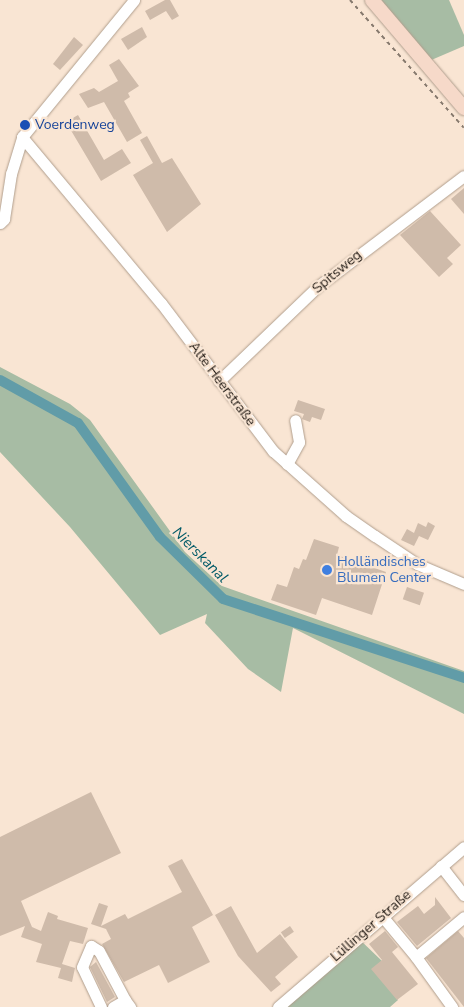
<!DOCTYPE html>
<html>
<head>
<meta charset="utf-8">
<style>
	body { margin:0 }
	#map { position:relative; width:464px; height:1007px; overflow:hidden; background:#f9e5d3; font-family:"Nunito Sans",sans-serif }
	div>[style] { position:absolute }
	.green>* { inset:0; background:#a7bca4 }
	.canal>* { height:10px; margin:-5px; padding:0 5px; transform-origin:5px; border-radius:5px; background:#619ca8 }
	.building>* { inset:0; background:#cfbbaa; transform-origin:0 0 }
	.path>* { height:2px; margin-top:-1px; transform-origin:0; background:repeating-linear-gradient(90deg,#86796d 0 4px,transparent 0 8px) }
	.roads { filter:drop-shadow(0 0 1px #b09e8d) drop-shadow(0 0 1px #b09e8d) }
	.minor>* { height:11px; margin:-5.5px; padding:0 5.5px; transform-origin:5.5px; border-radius:5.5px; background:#fff }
	.major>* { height:14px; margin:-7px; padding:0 7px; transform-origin:7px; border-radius:7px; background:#f6d9c9 }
	.dots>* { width:14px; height:14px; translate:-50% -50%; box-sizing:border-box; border:2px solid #f9e5d3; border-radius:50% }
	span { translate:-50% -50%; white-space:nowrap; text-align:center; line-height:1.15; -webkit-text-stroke:4.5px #f9e5d3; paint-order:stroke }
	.transit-label { font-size:14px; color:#164399 }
	.left { translate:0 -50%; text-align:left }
	.street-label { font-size:14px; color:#1f1812 }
	.shop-label { font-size:14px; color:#366cbe }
	.water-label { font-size:15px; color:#005a67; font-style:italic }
</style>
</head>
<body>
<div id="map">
	<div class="green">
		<div style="clip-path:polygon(375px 0,449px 0,464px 35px,464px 46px,429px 61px)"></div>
		<div style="clip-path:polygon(0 367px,70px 404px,90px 420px,185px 552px,222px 586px,464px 671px,464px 714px,293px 628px,281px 692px,248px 669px,205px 623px,207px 614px,160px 635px,70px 527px,0 452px)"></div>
		<div style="clip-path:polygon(357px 937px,382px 961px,373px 969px,398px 1000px,390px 1007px,277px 1007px)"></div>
	</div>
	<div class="canal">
		<div style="left:0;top:380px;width:89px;rotate:28.9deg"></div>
		<div style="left:78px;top:423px;width:140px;rotate:54.3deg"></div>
		<div style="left:160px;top:537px;width:88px;rotate:44.5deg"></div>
		<div style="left:223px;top:599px;width:254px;rotate:18.1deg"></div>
	</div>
	<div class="building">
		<div style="clip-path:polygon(165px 0,170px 0,179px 16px,172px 20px,166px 11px,150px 20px,145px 11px)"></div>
		<div style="clip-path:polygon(142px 27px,147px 37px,128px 50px,121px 39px)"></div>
		<div style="clip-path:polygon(74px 37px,83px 45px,60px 70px,53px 64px)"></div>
		<div style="clip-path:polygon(119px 59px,139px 86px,128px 93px,130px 97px,124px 101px,142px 133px,127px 142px,104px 102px,88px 108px,79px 94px,94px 88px,99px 92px,118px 81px,109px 65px)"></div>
		<div style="clip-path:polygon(78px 115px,104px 160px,122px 149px,131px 163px,101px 181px,66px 122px)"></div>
		<div style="clip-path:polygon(147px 136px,162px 163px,172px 158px,201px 204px,167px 232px,133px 175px,153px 163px,140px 140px)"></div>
		<div style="clip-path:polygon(464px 188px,464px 214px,451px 199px)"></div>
		<div style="clip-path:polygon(430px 211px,461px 245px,447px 258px,453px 264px,439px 277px,400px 235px)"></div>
		<div style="clip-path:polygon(298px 400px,325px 409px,321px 420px,312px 417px,310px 422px,302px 419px,304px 414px,294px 411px)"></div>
		<div style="clip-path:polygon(428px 522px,435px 526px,428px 540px,419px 536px,414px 546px,401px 540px,407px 529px,414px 533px,418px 523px,426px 527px)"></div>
		<div style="clip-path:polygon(314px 539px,339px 547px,337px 555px,386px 572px,372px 615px,322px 598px,316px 615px,271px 600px,277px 584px,287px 587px,294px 567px,299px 569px,303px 559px,306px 560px)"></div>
		<div style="left:407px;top:587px;width:18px;height:13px;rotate:19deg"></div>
		<div style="clip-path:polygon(91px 792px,121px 853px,21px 901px,32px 927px,41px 931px,48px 912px,58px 916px,57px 919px,88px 928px,83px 944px,70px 941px,62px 964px,75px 968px,72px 982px,58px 978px,61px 968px,36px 962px,42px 944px,21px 937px,25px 926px,0 936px,0 837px)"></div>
		<div style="clip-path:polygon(182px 859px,213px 915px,192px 927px,210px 962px,168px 983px,159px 965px,124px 982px,102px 944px,111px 939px,106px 929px,91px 924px,99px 903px,108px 906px,101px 926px,125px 914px,128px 919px,182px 892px,168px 866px)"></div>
		<div style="clip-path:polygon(435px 897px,451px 918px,417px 946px,397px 922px,418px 906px,424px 914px,435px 905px)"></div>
		<div style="clip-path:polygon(231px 906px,257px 953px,280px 934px,298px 957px,275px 977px,281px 984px,271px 992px,238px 956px,215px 915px)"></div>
		<div style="left:290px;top:926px;width:7px;height:11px;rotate:56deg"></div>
		<div style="clip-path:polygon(385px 931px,398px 947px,392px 952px,418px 984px,397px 1000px,371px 969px,382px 960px,369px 944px)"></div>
		<div style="clip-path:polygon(458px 931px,464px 938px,464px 1007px,426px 958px)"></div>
		<div style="clip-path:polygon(96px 962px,115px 997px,107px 1002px,90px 967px)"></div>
	</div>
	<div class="path">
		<div style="left:350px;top:0;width:171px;rotate:48.3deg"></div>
	</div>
	<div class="roads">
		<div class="minor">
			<div style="left:22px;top:137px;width:217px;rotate:50.1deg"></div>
			<div style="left:161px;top:303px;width:186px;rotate:52.9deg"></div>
			<div style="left:273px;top:451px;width:98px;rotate:41.7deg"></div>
			<div style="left:346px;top:516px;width:35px;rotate:35deg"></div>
			<div style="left:375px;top:536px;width:50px;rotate:33.7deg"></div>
			<div style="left:417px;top:564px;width:51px;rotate:23.1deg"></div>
			<div style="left:0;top:223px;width:6px;rotate:-45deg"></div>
			<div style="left:4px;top:219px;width:46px;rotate:-81.2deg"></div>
			<div style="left:11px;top:174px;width:39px;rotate:-73deg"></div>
			<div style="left:22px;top:137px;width:177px;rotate:-50.7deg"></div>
			<div style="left:219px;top:381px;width:136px;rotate:-43.8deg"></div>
			<div style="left:317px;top:287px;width:184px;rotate:-37.1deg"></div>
			<div style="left:287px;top:464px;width:25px;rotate:-61deg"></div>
			<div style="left:299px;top:442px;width:22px;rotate:-100deg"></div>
			<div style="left:441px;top:866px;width:37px;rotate:52deg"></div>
			<div style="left:382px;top:916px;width:53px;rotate:50.3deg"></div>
			<div style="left:416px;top:957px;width:62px;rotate:-39.8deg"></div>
			<div style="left:416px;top:957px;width:62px;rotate:54.2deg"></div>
			<div style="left:101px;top:1007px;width:44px;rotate:-115.4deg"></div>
			<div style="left:82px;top:967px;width:23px;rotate:-67deg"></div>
			<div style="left:91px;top:946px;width:9px;rotate:32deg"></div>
			<div style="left:99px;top:951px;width:55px;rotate:62deg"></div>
			<div style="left:113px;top:1007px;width:14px;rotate:-30deg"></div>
			<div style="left:125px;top:1000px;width:9px;rotate:54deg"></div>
			<div style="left:278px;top:1007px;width:245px;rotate:-40.7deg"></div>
		</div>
		<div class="major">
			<div style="left:372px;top:0;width:142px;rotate:49.6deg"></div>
		</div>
	</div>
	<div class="dots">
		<div style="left:25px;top:125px;background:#1a4fb4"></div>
		<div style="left:327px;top:570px;background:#3f7fe0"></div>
	</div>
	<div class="transit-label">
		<span class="left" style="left:35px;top:125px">Voerdenweg</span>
	</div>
	<div class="street-label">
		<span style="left:337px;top:272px;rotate:-40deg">Spitsweg</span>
		<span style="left:222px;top:384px;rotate:53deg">Alte Heerstraße</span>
		<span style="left:371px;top:926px;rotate:-41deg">Lüllinger Straße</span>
	</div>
	<div class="shop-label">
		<span class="left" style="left:337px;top:570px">Holländisches<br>Blumen Center</span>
	</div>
	<div class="water-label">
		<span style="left:200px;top:555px;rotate:45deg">Nierskanal</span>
	</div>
</div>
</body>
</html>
